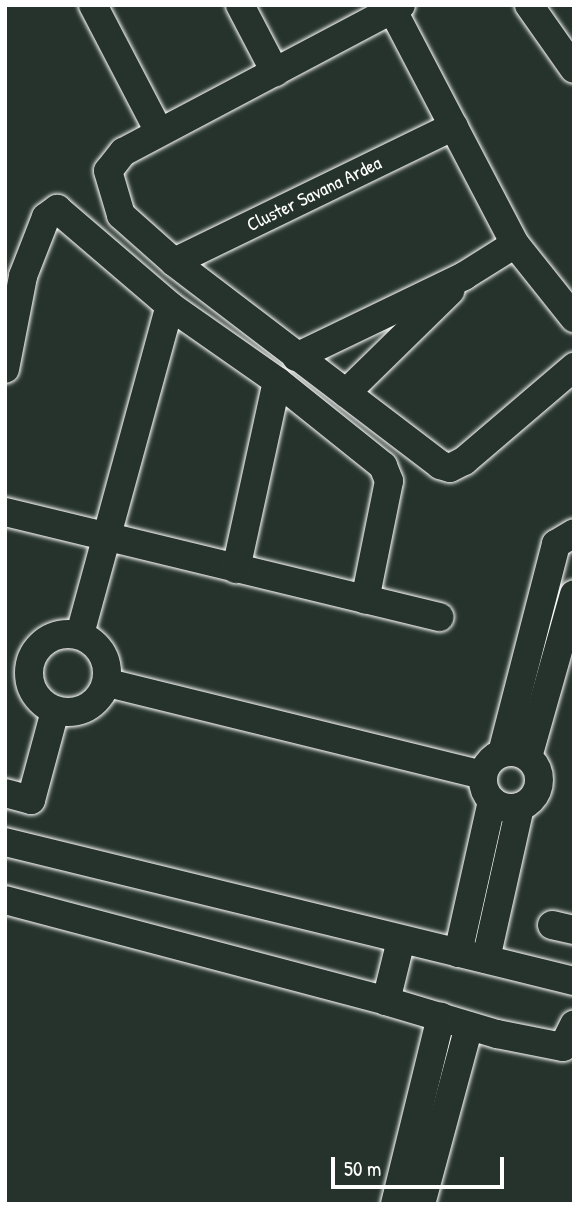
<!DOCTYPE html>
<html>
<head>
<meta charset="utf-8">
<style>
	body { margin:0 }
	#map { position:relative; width:579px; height:1209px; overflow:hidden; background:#26332d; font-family:"Patrick Hand",sans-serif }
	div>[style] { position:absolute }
	.roads { filter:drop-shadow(0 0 2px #fff) drop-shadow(0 0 2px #fff) }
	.minor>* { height:28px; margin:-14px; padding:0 14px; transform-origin:14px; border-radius:14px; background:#26332d }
	.minor>.ring { margin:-14px; padding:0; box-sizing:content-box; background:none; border:28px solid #26332d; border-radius:50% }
	span { translate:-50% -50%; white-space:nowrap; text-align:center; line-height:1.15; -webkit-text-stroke:5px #26332d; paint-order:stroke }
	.street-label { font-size:19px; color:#fff }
	.frame { position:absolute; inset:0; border:7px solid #fff; pointer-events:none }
	.scale { position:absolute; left:331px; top:1157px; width:173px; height:32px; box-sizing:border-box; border:4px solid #fff; border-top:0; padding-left:9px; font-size:21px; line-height:24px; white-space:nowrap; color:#fff; -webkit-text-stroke:5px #26332d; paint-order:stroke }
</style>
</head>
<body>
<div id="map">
	<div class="roads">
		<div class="minor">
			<div style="left:93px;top:5px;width:143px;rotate:62.5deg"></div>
			<div style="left:240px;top:5px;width:76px;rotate:62.4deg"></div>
			<div style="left:390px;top:5px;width:270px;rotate:62.4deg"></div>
			<div style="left:515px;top:244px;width:95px;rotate:51.4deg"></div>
			<div style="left:401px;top:5px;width:314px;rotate:152.1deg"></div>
			<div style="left:123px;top:152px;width:24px;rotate:128deg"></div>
			<div style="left:108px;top:171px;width:46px;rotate:73.5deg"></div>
			<div style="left:121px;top:215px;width:71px;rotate:41.6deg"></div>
			<div style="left:174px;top:262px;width:335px;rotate:37.3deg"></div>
			<div style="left:440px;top:465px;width:10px;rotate:17deg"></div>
			<div style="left:450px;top:468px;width:16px;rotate:-27deg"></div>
			<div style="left:464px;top:461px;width:145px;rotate:-40.5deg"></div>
			<div style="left:529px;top:5px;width:78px;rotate:54.9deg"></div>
			<div style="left:174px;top:262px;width:311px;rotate:-25.9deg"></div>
			<div style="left:296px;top:357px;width:187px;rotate:-25.7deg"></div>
			<div style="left:464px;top:276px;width:60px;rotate:-32.1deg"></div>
			<div style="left:5px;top:369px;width:95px;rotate:-79deg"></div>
			<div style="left:23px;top:276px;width:63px;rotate:-68.7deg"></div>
			<div style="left:46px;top:217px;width:14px;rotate:-36deg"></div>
			<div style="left:57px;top:209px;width:149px;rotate:40.6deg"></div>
			<div style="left:170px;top:306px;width:131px;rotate:35deg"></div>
			<div style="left:277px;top:381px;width:136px;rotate:38.7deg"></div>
			<div style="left:383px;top:466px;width:16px;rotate:68deg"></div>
			<div style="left:389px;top:481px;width:121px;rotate:101.4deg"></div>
			<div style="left:346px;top:393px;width:146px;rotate:-44.4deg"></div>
			<div style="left:5px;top:512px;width:447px;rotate:13.6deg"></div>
			<div style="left:236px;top:569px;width:192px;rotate:-77.7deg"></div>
			<div class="ring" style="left:29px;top:634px;width:50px;height:50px"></div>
			<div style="left:80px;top:634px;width:340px;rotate:-74.7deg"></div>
			<div style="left:108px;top:683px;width:386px;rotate:13.8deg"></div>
			<div class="ring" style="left:483px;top:752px;width:28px;height:28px"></div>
			<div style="left:502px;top:753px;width:216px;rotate:-75.5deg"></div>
			<div style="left:556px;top:544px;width:21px;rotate:-31deg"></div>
			<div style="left:528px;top:757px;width:169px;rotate:-74.2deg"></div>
			<div style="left:5px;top:793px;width:27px;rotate:15deg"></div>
			<div style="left:31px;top:800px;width:92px;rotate:-74.9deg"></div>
			<div style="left:5px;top:842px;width:586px;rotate:13.73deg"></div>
			<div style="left:5px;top:900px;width:394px;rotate:14.8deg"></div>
			<div style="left:552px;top:925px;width:23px;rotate:13deg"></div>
			<div style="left:401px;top:940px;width:63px;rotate:103.8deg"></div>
			<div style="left:386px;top:1001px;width:116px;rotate:16.6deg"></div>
			<div style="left:497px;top:1034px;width:67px;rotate:11.1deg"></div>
			<div style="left:563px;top:1047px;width:25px;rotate:-64deg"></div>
			<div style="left:458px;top:953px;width:156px;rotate:-77.4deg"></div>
			<div style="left:486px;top:959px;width:156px;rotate:-77.4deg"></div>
			<div style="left:395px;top:1204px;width:193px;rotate:-76.2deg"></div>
			<div style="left:421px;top:1204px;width:184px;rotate:-74.9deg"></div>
		</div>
	</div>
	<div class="street-label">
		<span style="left:314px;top:194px;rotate:-26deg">Cluster Savana Ardea</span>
	</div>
	<div class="frame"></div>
	<div class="scale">50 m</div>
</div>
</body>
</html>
